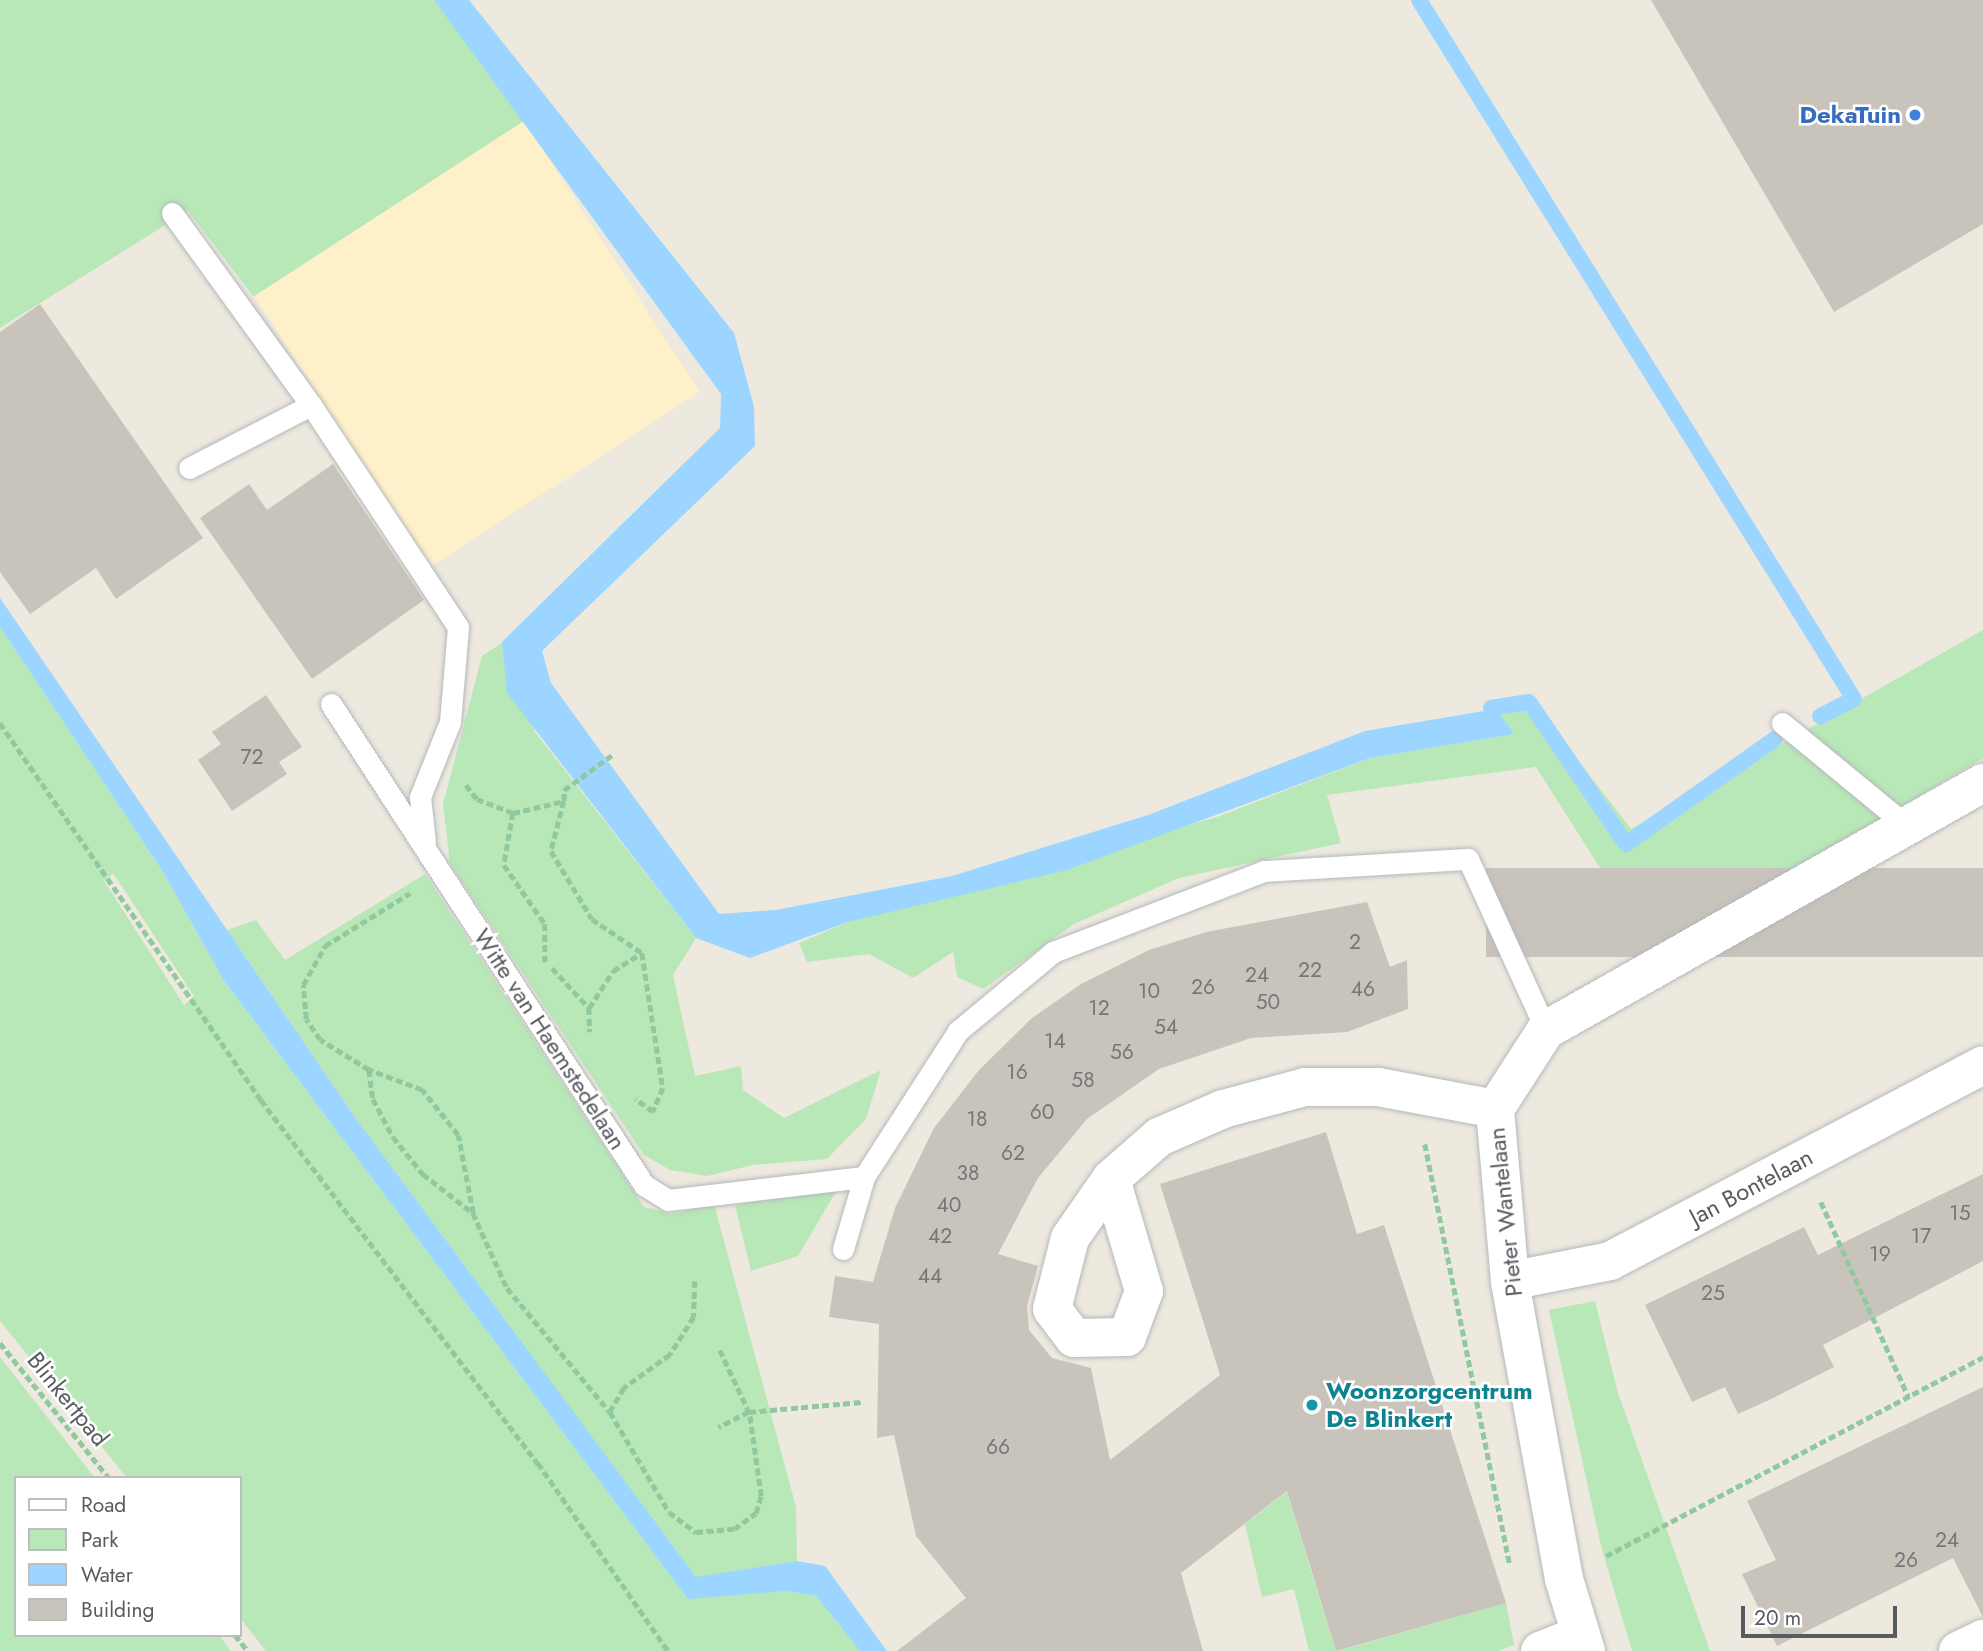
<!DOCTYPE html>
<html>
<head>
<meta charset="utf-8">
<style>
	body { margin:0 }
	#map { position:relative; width:1983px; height:1651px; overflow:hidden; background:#ede9de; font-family:Jost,sans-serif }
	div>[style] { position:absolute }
	.green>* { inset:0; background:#b8e8b7 }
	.sand>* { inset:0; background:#fef0c9; transform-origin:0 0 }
	.water>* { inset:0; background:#9cd5ff }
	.stream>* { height:16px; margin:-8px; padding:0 8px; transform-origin:8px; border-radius:8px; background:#9cd5ff }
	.building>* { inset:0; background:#c8c4bb; transform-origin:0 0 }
	.path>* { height:4.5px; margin-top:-2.25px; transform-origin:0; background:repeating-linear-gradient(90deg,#90c9a0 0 7px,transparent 0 10.5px) }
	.roads { filter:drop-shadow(0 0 2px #b5b8bd) drop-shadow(0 0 2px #b5b8bd) }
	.lane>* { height:21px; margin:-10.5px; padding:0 10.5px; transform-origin:10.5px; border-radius:10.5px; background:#fff }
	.street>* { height:38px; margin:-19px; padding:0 19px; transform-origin:19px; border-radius:19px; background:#fff }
	.dots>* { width:19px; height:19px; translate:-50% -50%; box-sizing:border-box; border:4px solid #fff; border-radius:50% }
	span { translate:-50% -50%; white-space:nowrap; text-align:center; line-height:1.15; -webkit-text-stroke:5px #fff; paint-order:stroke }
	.number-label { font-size:21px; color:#747678 }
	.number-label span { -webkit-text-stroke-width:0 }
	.shop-label { font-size:24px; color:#366cbe; font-weight:700 }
	.right { translate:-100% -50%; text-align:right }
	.street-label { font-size:24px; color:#585c61 }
	.culture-label { font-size:24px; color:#0d838f; font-weight:700 }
	.left { translate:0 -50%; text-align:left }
	.legend { position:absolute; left:14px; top:1476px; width:228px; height:161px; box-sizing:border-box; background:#fff; border:2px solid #bcbec0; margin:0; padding:9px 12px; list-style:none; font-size:21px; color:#585c61 }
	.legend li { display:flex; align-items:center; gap:14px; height:35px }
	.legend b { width:35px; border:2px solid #bcbec0 }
	.scale { position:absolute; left:1741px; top:1606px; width:156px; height:32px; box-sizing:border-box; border:4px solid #585c61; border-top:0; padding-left:9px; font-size:21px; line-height:24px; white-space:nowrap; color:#585c61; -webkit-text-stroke:5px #fff; paint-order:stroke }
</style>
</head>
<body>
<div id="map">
	<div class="green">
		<div style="clip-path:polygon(0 0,434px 0,524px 121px,254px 297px,188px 211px,0 328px)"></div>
		<div style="clip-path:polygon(evenodd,0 627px,163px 872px,224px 981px,688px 1598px,786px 1591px,816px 1596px,860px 1651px,266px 1651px,240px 1618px,240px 1478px,127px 1478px,0 1321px,0 627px,113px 873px,194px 996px,184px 1005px,104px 881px,113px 873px)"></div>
		<div style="clip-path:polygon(1983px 630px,1983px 758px,1654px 953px,1536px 767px,1327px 795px,1341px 843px,1179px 878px,1074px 924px,983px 989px,957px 977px,953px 952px,913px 978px,869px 954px,807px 962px,799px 943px,848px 922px,1217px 817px,1370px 758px,1513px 734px,1496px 709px,1529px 697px,1631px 829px)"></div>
		<div style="clip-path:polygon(503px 642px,535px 732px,696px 938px,673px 975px,695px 1076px,741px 1066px,743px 1090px,784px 1118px,881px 1070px,866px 1119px,827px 1159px,753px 1165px,707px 1176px,670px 1170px,644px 1155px,450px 864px,443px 804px,482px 656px)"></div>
		<div style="clip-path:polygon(425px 874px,644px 1207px,672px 1214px,714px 1204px,796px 1507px,797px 1561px,696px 1578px,359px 1123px,227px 930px,256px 920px,285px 960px)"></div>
		<div style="clip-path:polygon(838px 1188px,798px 1256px,751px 1271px,735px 1205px)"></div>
		<div style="clip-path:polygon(1595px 1301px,1618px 1393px,1710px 1651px,1632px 1651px,1601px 1546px,1549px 1310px)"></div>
		<div style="clip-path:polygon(0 1357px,95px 1478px,16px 1478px,16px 1635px,219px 1635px,231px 1651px,0 1651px)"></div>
		<div style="clip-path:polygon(1287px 1492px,1314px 1581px,1336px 1651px,1309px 1651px,1294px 1589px,1262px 1597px,1245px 1524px)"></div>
		<div style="clip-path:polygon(1506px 1603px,1514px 1645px,1498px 1651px,1338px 1651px)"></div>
	</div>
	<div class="sand">
		<div style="left:524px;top:121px;width:323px;height:322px;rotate:57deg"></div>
	</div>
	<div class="water">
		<div style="clip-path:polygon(434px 0,469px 0,734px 333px,754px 407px,755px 446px,542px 651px,551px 683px,719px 914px,776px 910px,952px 876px,1148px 815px,1365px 731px,1496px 709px,1514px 734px,1370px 758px,1067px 870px,848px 922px,750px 958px,696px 938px,507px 693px,502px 642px,720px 428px,721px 394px)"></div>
		<div style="clip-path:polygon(0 598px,359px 1123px,696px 1577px,797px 1561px,825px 1566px,887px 1651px,860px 1651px,816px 1596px,786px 1591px,688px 1599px,224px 981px,163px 872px,0 627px)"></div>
	</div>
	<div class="stream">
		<div style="left:1419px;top:0;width:823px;rotate:58.11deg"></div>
		<div style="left:1854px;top:699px;width:38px;rotate:153deg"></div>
		<div style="left:1491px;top:708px;width:38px;rotate:-9deg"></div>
		<div style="left:1529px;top:702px;width:172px;rotate:55.7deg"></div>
		<div style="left:1626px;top:844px;width:182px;rotate:-35.2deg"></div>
	</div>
	<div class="building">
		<div style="clip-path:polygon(1651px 0,1983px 0,1983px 224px,1834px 312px)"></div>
		<div style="clip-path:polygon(40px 304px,203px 538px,116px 599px,96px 568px,30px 614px,0 572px,0 332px)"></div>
		<div style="clip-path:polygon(333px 464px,424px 600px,312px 679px,200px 518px,249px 484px,267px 510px)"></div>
		<div style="clip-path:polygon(266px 695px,302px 747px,279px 762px,287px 774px,232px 811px,198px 760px,221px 744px,212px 732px)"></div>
		<div style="left:1983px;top:868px;width:89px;height:497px;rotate:90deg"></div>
		<div style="clip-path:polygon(1367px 902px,1390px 967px,1407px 960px,1408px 1009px,1347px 1032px,1251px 1038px,1159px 1069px,1087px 1119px,1038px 1178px,998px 1254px,1038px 1266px,1027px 1306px,1029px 1330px,1052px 1358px,1091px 1368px,1110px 1460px,1220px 1375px,1160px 1184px,1326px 1132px,1357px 1234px,1384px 1225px,1506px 1603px,1336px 1651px,1287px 1491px,1181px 1573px,1203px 1651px,897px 1651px,966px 1598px,916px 1536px,894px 1435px,877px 1438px,879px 1324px,829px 1317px,835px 1276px,873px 1282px,895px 1208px,934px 1128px,979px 1070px,1032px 1018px,1081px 984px,1149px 950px,1206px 932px)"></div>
		<div style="clip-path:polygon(1983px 1174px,1983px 1261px,1823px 1345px,1834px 1367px,1769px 1400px,1738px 1414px,1725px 1387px,1692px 1402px,1645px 1305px,1804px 1227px,1818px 1255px)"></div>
		<div style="clip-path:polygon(1983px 1387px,1983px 1617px,1953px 1558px,1777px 1646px,1742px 1574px,1776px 1560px,1747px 1501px)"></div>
	</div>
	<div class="path">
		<div style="left:0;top:723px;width:459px;rotate:55.3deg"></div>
		<div style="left:261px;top:1100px;width:457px;rotate:52.7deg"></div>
		<div style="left:538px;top:1463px;width:229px;rotate:55.3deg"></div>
		<div style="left:466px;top:785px;width:18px;rotate:52deg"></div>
		<div style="left:477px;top:799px;width:39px;rotate:21deg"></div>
		<div style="left:513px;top:813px;width:52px;rotate:-13.2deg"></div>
		<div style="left:564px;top:801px;width:52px;rotate:104.6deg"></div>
		<div style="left:551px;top:851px;width:79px;rotate:58.9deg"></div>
		<div style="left:592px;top:919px;width:60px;rotate:34.2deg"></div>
		<div style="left:642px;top:953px;width:137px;rotate:81.2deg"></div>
		<div style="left:663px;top:1088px;width:26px;rotate:113deg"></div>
		<div style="left:653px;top:1112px;width:22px;rotate:-144deg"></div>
		<div style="left:564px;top:801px;width:11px;rotate:-90deg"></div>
		<div style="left:564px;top:790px;width:59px;rotate:-36.1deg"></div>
		<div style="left:513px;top:813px;width:53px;rotate:99.8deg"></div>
		<div style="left:504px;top:865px;width:72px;rotate:55.2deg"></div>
		<div style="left:545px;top:924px;width:38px;rotate:90deg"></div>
		<div style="left:552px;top:968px;width:54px;rotate:47.2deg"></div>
		<div style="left:589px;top:1008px;width:24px;rotate:88deg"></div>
		<div style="left:589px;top:1008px;width:44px;rotate:-57deg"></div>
		<div style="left:613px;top:971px;width:34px;rotate:-32deg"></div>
		<div style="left:369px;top:1070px;width:57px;rotate:-148.5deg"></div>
		<div style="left:320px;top:1040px;width:25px;rotate:-124deg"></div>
		<div style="left:306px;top:1019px;width:34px;rotate:-95deg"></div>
		<div style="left:303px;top:985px;width:45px;rotate:-60.6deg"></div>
		<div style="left:325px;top:946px;width:100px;rotate:-31.9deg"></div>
		<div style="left:1425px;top:1144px;width:429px;rotate:78.6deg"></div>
		<div style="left:1821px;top:1202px;width:213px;rotate:65.8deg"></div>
		<div style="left:473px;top:1213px;width:79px;rotate:-100.9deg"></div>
		<div style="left:458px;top:1135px;width:58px;rotate:-128.7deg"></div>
		<div style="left:422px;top:1090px;width:57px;rotate:-159.3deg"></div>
		<div style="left:369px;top:1070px;width:29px;rotate:82deg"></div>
		<div style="left:373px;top:1099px;width:43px;rotate:62.2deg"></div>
		<div style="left:393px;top:1137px;width:48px;rotate:51deg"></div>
		<div style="left:423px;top:1174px;width:63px;rotate:38deg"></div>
		<div style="left:473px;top:1213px;width:82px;rotate:65.6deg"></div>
		<div style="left:507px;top:1288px;width:161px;rotate:50.3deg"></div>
		<div style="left:695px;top:1281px;width:36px;rotate:92deg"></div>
		<div style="left:694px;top:1317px;width:45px;rotate:122.3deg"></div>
		<div style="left:670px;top:1355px;width:57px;rotate:144.3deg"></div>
		<div style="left:624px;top:1388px;width:28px;rotate:120deg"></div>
		<div style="left:610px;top:1412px;width:116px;rotate:59.5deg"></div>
		<div style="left:669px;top:1512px;width:34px;rotate:37deg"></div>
		<div style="left:696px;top:1532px;width:38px;rotate:-5deg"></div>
		<div style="left:734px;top:1529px;width:27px;rotate:-36deg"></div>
		<div style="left:756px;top:1513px;width:18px;rotate:-74deg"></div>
		<div style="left:761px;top:1496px;width:85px;rotate:-98.1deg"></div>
		<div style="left:749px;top:1412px;width:34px;rotate:153deg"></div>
		<div style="left:0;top:1343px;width:174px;rotate:51.1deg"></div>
		<div style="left:720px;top:1350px;width:68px;rotate:64.9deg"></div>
		<div style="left:749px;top:1412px;width:113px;rotate:-5.1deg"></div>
		<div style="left:1606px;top:1556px;width:426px;rotate:-27.8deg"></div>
		<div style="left:235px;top:1635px;width:21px;rotate:51deg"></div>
	</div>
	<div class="roads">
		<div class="lane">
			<div style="left:172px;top:213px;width:237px;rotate:54.1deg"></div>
			<div style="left:311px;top:405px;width:137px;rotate:152.7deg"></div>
			<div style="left:311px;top:405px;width:266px;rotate:56.5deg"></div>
			<div style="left:458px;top:627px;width:95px;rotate:94.8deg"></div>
			<div style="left:450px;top:722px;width:81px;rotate:111.8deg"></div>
			<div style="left:420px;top:797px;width:45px;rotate:83.7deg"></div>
			<div style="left:331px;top:704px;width:574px;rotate:56.95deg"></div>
			<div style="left:644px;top:1185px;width:28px;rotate:32deg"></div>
			<div style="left:668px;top:1200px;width:197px;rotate:-6.7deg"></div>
			<div style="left:1782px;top:723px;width:162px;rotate:39.5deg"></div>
			<div style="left:843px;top:1249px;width:75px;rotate:-73.7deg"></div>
			<div style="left:864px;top:1177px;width:174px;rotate:-57.2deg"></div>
			<div style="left:958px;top:1031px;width:124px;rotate:-39.7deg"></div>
			<div style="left:1053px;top:952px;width:226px;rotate:-21deg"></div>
			<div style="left:1264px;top:871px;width:204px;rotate:-3.4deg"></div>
			<div style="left:1468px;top:859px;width:188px;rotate:65.5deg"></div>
		</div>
		<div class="street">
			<div style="left:1111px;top:1179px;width:117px;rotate:73.6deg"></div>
			<div style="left:1144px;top:1291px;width:49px;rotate:110.3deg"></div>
			<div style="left:1127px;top:1337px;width:53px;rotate:178.9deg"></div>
			<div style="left:1074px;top:1338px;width:36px;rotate:-127deg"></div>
			<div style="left:1052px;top:1309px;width:73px;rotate:-75.8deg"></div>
			<div style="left:1070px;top:1238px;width:72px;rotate:-55.2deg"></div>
			<div style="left:1111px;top:1179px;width:64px;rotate:-41.2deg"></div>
			<div style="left:1159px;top:1137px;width:70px;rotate:-23.6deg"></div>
			<div style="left:1223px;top:1109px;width:85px;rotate:-15deg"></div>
			<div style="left:1305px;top:1087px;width:73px"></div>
			<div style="left:1378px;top:1087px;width:119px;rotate:10.6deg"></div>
			<div style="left:1510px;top:1281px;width:102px;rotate:-11.3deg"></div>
			<div style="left:1610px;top:1261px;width:421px;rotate:-27.7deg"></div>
			<div style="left:1540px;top:1651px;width:43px;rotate:-21.8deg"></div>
			<div style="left:1586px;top:1651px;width:75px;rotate:-107deg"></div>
			<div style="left:1564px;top:1579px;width:303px;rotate:-100.3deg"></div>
			<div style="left:1510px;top:1281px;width:173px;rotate:-95deg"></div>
			<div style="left:1495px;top:1109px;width:94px;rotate:-57.2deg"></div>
			<div style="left:1546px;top:1030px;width:502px;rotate:-29.48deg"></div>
			<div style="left:1958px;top:1651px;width:28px;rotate:-26deg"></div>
		</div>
	</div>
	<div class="dots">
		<div style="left:1915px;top:115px;background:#3f7fe0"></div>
		<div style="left:1312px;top:1405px;background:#0f9aa8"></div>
	</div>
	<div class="number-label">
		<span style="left:252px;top:757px">72</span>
		<span style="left:1355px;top:942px">2</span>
		<span style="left:1310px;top:970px">22</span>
		<span style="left:1257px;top:975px">24</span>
		<span style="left:1203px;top:987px">26</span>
		<span style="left:1363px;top:989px">46</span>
		<span style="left:1149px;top:991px">10</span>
		<span style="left:1268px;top:1002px">50</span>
		<span style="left:1099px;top:1008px">12</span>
		<span style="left:1166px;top:1027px">54</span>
		<span style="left:1055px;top:1041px">14</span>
		<span style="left:1122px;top:1052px">56</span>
		<span style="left:1017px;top:1072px">16</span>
		<span style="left:1083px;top:1080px">58</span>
		<span style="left:1042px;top:1112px">60</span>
		<span style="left:977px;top:1119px">18</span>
		<span style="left:1013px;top:1153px">62</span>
		<span style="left:968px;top:1173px">38</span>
		<span style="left:949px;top:1205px">40</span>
		<span style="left:1960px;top:1213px">15</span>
		<span style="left:940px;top:1236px">42</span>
		<span style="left:1921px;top:1236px">17</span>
		<span style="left:1880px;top:1254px">19</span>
		<span style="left:930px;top:1276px">44</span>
		<span style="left:1713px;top:1293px">25</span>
		<span style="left:998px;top:1447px">66</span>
		<span style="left:1947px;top:1540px">24</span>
		<span style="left:1906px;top:1560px">26</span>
	</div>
	<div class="shop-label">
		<span class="right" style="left:1901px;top:115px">DekaTuin</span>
	</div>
	<div class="street-label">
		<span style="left:550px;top:1039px;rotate:57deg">Witte van Haemstedelaan</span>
		<span style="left:1751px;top:1187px;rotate:-28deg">Jan Bontelaan</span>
		<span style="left:1505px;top:1212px;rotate:-96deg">Pieter Wantelaan</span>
		<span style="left:68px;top:1399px;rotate:51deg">Blinkertpad</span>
	</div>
	<div class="culture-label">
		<span class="left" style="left:1326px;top:1405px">Woonzorgcentrum<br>De Blinkert</span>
	</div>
	<ul class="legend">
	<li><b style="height:9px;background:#fff"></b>Road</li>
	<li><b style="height:19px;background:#b8e8b7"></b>Park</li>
	<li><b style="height:19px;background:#9cd5ff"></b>Water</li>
	<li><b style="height:19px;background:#c8c4bb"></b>Building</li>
	</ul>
	<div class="scale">20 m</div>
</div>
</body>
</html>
